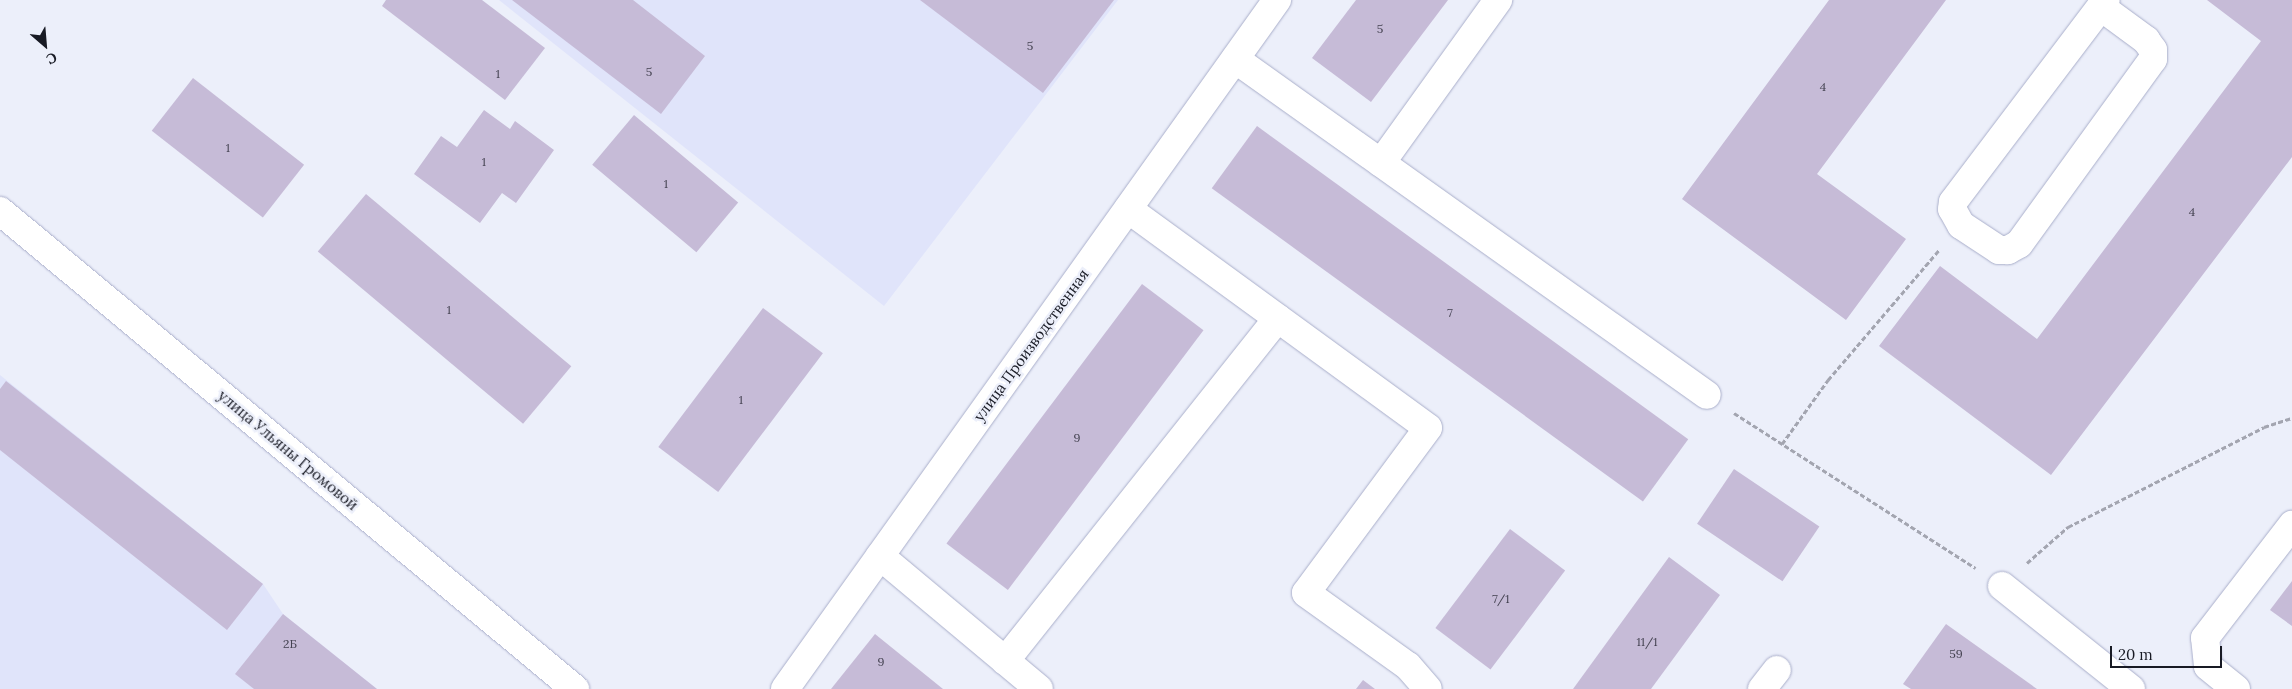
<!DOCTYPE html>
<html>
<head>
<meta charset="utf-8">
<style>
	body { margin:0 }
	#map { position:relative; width:2292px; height:689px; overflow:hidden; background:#eceffa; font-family:Lora,serif }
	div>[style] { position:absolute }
	.built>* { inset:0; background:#e0e4fa }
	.building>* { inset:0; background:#c6bbd7; transform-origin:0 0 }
	.path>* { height:3px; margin-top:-1.5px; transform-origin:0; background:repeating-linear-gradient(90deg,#a3a5b0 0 5px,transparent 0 7.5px) }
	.roads { filter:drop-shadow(0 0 1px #a9aeca) drop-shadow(0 0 1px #a9aeca) }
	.minor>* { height:28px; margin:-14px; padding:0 14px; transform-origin:14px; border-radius:14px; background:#fff }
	span { translate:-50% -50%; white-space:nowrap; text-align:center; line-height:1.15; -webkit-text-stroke:5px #eceffa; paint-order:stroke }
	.number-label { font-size:12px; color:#444251 }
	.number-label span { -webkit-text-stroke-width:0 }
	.street-label { font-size:15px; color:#181a24 }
	.north { position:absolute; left:20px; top:20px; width:50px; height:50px; -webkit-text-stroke:4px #eceffa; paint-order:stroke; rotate:153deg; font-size:14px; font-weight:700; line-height:20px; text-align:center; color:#181a24 }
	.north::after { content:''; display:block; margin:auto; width:18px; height:22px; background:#181a24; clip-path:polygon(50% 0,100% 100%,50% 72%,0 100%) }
	.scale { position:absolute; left:2110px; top:646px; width:112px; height:22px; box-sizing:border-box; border:2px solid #181a24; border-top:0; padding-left:6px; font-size:15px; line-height:18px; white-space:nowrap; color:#181a24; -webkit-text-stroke:4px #eceffa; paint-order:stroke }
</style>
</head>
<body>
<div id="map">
	<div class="built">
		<div style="clip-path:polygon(499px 0,1118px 0,884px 306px)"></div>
		<div style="clip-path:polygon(0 375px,263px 584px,283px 614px,377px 689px,0 689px)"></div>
	</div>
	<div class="building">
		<div style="clip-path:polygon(386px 0,482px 0,545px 48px,505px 100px,382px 6px)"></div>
		<div style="clip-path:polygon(512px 0,633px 0,705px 56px,661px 114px)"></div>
		<div style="clip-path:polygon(920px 0,1114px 0,1043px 93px)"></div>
		<div style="clip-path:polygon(1356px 0,1448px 0,1371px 102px,1312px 58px)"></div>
		<div style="clip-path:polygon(1829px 0,1946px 0,1817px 174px,1906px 239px,1846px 320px,1682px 199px)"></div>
		<div style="clip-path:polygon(2207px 0,2292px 0,2292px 157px,2051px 475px,1879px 346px,1940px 266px,2037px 339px,2261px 41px)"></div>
		<div style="left:193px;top:78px;width:141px;height:67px;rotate:38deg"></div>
		<div style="clip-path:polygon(484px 110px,510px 129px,515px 121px,554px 150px,516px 203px,502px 193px,480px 223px,414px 174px,441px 136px,457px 147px)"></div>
		<div style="left:634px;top:115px;width:136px;height:65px;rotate:40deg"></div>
		<div style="left:1257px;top:126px;width:533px;height:77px;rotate:36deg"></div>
		<div style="left:366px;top:194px;width:268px;height:75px;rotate:40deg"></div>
		<div style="left:1142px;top:284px;width:77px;height:325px;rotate:37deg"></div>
		<div style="left:763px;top:308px;width:75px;height:174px;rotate:37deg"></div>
		<div style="clip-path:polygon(6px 381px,263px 584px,227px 630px,0 450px,0 389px)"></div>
		<div style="left:1734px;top:469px;width:103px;height:66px;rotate:34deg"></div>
		<div style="left:1510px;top:529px;width:69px;height:124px;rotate:37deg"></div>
		<div style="clip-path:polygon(1669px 557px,1720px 595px,1651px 689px,1573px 689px)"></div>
		<div style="clip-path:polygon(2292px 581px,2292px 626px,2270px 610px)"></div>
		<div style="clip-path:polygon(283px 614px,377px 689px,254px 689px,235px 674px)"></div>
		<div style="clip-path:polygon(1946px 624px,2037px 689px,1911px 689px,1903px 684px)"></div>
		<div style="clip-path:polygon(875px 634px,943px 689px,831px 689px)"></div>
		<div style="clip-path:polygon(1363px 680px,1375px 689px,1356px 689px)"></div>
	</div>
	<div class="path">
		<div style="left:1734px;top:413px;width:287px;rotate:32.7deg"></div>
		<div style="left:1782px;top:444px;width:79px;rotate:-54.3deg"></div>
		<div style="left:1828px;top:380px;width:171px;rotate:-49.5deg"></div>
		<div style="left:2027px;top:563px;width:55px;rotate:-41.3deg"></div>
		<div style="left:2068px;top:527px;width:220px;rotate:-27deg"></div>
		<div style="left:2264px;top:427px;width:29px;rotate:-18deg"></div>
	</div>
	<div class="roads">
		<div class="minor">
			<div style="left:2101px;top:7px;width:56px;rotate:36.3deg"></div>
			<div style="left:2146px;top:40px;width:12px;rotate:55deg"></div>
			<div style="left:2153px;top:50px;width:9px;rotate:90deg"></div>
			<div style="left:2153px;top:59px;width:228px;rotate:125.9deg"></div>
			<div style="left:2019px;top:244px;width:13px;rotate:151deg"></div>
			<div style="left:2008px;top:250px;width:9px;rotate:180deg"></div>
			<div style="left:1999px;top:250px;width:45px;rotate:-146.7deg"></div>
			<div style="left:1961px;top:225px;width:18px;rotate:-119deg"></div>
			<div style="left:1952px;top:209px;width:7px;rotate:-82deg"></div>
			<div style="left:1953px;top:202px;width:253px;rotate:-52.9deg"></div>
			<div style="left:1235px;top:59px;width:579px;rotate:35.45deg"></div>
			<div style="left:1381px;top:163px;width:201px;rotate:-54.3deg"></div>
			<div style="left:1128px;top:209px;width:371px;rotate:36.1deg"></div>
			<div style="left:1428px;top:428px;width:205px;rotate:126.5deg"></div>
			<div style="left:1306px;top:593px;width:125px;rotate:35.6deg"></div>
			<div style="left:1408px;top:666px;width:30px;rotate:49deg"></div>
			<div style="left:0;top:211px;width:748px;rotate:39.74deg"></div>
			<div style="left:880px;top:556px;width:207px;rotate:39.9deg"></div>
			<div style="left:2002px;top:586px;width:165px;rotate:38.6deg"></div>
			<div style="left:1005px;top:661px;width:438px;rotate:-51.5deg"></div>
			<div style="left:785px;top:689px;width:847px;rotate:-54.47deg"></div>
			<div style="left:1762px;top:689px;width:24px;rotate:-52deg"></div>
			<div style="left:2236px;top:689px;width:36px;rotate:-141deg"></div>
			<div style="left:2208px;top:666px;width:28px;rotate:-96deg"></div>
			<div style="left:2205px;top:638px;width:143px;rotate:-52.4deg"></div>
		</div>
	</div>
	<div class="number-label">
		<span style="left:1380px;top:29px">5</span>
		<span style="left:1030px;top:46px">5</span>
		<span style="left:649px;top:72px">5</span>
		<span style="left:498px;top:74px">1</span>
		<span style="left:1823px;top:87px">4</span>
		<span style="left:228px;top:148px">1</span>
		<span style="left:484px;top:162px">1</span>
		<span style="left:666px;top:184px">1</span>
		<span style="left:2192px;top:212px">4</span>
		<span style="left:449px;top:310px">1</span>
		<span style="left:1450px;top:313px">7</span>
		<span style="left:741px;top:400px">1</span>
		<span style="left:1077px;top:438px">9</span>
		<span style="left:1501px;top:599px">7/1</span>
		<span style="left:1647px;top:642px">11/1</span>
		<span style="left:290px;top:644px">2Б</span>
		<span style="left:1956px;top:654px">59</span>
		<span style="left:881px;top:662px">9</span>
	</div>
	<div class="street-label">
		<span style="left:1031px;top:345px;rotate:-54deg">улица Производственная</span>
		<span style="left:288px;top:450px;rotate:40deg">улица Ульяны Громовой</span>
	</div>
	<div class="north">С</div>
	<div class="scale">20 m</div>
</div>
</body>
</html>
